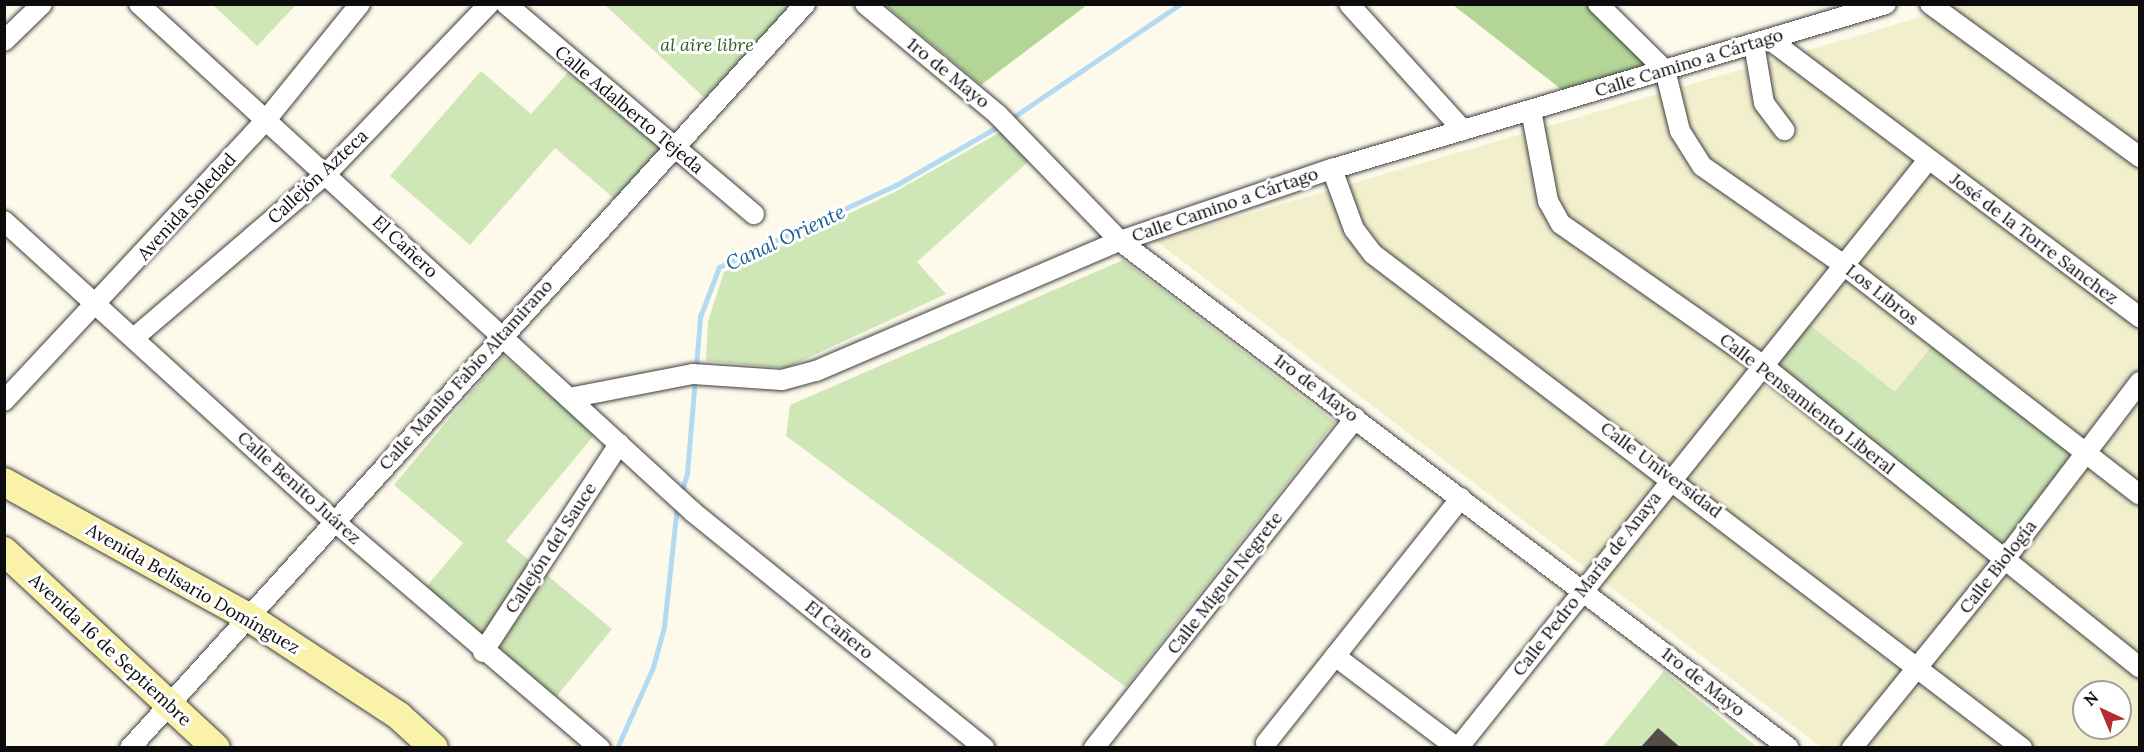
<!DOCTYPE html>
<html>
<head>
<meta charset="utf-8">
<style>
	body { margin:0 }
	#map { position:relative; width:2144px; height:752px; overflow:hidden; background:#fefaeb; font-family:Lora,serif }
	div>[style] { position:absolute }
	.farmland>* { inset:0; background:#f2efcd }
	.green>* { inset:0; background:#cfe6b7 }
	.forest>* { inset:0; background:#b3d697 }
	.stream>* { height:5px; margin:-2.5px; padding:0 2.5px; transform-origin:2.5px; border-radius:2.5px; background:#b3daf3 }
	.building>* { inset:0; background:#544d49 }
	.roads { filter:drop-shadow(0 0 2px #3f3f3f) drop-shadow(0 0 2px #3f3f3f) }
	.street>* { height:20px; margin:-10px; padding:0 10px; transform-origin:10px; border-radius:10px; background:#fff }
	.secondary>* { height:28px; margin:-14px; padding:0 14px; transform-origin:14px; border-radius:14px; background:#fbf2aa }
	span { translate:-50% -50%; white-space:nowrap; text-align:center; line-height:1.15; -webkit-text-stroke:6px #fff; paint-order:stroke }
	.park-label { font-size:18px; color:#2d5f20; font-style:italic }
	.street-label { font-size:18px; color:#0c0c0c }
	.water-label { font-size:20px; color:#1c6096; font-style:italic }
	.frame { position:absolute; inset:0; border:6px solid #0c0c0c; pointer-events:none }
	.north { position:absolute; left:2072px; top:680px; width:60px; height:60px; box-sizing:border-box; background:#fff; border:2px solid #9e9e9e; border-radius:50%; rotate:316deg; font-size:16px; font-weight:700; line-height:24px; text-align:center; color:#0c0c0c }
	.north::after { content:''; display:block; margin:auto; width:21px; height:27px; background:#b42b31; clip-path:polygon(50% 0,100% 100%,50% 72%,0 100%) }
</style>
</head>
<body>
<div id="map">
	<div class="farmland">
		<div style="clip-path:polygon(evenodd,1962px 5px,2139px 5px,2139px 747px,1821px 747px,1156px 241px,1962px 5px,2084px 692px,2120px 692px,2120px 728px,2084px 728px,2084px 692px)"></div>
	</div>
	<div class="green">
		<div style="clip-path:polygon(790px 4px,796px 11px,709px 102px,605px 5px)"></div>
		<div style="clip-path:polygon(213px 5px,296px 5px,257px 46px)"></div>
		<div style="clip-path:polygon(570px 70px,661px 148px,616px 200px,555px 148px,470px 245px,390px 176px,481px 71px,531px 114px)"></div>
		<div style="clip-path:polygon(1004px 130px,1029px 161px,917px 262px,946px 294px,786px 368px,706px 361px,708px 321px,724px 272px,895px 192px)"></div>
		<div style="clip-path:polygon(1123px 260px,1335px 422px,1126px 687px,786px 436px,790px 405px)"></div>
		<div style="clip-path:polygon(1806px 322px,1895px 392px,1933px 345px,2073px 451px,2004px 551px,1773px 363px)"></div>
		<div style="clip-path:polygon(502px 355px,596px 433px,506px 541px,612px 629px,556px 697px,425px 588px,463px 543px,394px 485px)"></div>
		<div style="clip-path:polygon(1664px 671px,1757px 747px,1602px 748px)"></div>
	</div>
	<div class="forest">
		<div style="clip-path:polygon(885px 5px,1087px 5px,981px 85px)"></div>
		<div style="clip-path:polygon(1453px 5px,1590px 5px,1654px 68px,1566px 93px)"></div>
	</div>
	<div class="stream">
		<div style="left:681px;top:493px;width:21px;rotate:-73deg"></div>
		<div style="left:687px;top:473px;width:157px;rotate:-85.2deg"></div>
		<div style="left:700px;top:317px;width:53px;rotate:-69.2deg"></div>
		<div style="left:719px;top:267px;width:195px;rotate:-24.9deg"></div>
		<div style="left:896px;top:185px;width:127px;rotate:-29.8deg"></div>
		<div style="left:1006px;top:122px;width:210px;rotate:-34.1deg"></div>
		<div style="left:617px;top:748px;width:89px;rotate:-66deg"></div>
		<div style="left:653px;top:667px;width:41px;rotate:-74.6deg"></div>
		<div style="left:664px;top:627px;width:123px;rotate:-83.9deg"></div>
	</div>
	<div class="building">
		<div style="clip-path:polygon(1658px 728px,1681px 748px,1640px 748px)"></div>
	</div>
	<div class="roads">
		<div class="street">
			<div style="left:139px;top:4px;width:752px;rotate:42.52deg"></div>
			<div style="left:693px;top:512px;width:375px;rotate:39deg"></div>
			<div style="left:506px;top:4px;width:325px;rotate:40.3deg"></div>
			<div style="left:865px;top:4px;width:173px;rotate:39.8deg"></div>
			<div style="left:998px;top:115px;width:175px;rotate:45.9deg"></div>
			<div style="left:1120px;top:241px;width:839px;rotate:37.16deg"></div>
			<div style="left:1349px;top:4px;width:170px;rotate:47.9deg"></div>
			<div style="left:1598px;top:4px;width:94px;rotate:44.6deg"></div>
			<div style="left:1665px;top:70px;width:63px;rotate:76.2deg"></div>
			<div style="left:1680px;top:131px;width:41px;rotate:57.8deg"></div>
			<div style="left:1702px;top:166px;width:169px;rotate:34.9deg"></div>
			<div style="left:1841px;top:263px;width:378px;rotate:37.8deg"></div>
			<div style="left:1930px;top:4px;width:260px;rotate:36.1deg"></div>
			<div style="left:1769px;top:39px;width:464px;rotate:36.9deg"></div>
			<div style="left:4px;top:41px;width:53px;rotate:-44.2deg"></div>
			<div style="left:1754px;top:44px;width:60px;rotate:80.4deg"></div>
			<div style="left:1764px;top:103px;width:34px;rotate:53deg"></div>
			<div style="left:1531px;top:110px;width:93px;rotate:79.4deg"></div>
			<div style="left:1548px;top:201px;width:26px;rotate:61deg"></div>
			<div style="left:1561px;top:224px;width:244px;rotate:35deg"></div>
			<div style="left:1761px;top:364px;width:486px;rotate:38.7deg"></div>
			<div style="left:1332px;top:169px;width:64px;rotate:69.9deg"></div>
			<div style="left:1354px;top:229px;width:31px;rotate:53deg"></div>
			<div style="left:1373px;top:254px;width:816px;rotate:37.28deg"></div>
			<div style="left:4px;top:221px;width:446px;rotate:42.3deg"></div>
			<div style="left:334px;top:521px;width:350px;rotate:40.5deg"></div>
			<div style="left:135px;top:337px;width:251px;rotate:-40.5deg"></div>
			<div style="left:326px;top:174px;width:236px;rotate:-46.2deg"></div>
			<div style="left:569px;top:398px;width:126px;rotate:-11deg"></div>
			<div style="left:693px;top:374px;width:89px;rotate:3.9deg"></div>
			<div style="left:782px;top:380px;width:35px;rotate:-15deg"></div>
			<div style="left:816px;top:371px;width:331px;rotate:-23.2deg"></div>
			<div style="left:1120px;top:241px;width:224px;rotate:-18.8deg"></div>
			<div style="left:1332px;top:169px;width:578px;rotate:-16.59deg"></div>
			<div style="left:4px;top:401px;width:384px;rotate:-47deg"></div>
			<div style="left:266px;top:120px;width:149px;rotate:-51deg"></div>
			<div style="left:483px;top:652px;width:249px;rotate:-56.8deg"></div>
			<div style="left:1335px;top:656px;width:153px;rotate:37deg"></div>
			<div style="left:1266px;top:743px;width:313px;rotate:-51.5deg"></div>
			<div style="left:130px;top:748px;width:1005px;rotate:-47.78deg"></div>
			<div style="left:1094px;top:748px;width:421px;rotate:-51.6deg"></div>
			<div style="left:1458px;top:748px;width:753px;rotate:-51.36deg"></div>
			<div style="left:1852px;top:748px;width:243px;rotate:-51deg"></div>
			<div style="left:2005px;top:559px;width:223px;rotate:-52.7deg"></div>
		</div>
		<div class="secondary">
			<div style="left:4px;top:482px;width:277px;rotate:28.9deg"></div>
			<div style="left:247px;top:616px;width:182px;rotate:33.3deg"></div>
			<div style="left:399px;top:716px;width:47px;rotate:42.4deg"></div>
			<div style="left:4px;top:551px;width:289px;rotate:42.9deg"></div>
		</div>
	</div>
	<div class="park-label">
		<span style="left:707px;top:45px">al aire libre</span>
	</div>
	<div class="street-label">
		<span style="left:1689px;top:63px;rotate:-17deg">Calle Camino a Cártago</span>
		<span style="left:948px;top:73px;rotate:39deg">1ro de Mayo</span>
		<span style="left:629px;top:110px;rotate:40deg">Calle Adalberto Tejeda</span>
		<span style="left:318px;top:177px;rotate:-43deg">Callejón Azteca</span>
		<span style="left:1225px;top:205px;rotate:-19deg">Calle Camino a Cártago</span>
		<span style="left:187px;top:207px;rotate:-48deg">Avenida Soledad</span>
		<span style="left:2034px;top:239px;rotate:37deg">José de la Torre Sanchez</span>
		<span style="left:405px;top:247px;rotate:43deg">El Cañero</span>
		<span style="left:1882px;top:295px;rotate:38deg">Los Libros</span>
		<span style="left:466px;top:375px;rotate:-48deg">Calle Manlio Fabio Altamirano</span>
		<span style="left:1316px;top:388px;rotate:37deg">1ro de Mayo</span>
		<span style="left:1807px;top:404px;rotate:38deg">Calle Pensamiento Liberal</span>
		<span style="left:1661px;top:470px;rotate:37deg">Calle Universidad</span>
		<span style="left:299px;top:488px;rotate:42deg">Calle Benito Juárez</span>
		<span style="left:551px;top:548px;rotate:-57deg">Callejón del Sauce</span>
		<span style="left:1998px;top:567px;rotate:-52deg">Calle Biología</span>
		<span style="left:1225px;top:583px;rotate:-52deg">Calle Miguel Negrete</span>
		<span style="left:1587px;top:584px;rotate:-52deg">Calle Pedro María de Anaya</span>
		<span style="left:193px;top:589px;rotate:30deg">Avenida Belisario Domínguez</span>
		<span style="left:839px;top:630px;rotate:39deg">El Cañero</span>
		<span style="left:110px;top:650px;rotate:43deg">Avenida 16 de Septiembre</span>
		<span style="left:1703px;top:682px;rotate:38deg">1ro de Mayo</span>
	</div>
	<div class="water-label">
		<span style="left:785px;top:237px;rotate:-25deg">Canal Oriente</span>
	</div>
	<div class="frame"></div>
	<div class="north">N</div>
</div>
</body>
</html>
